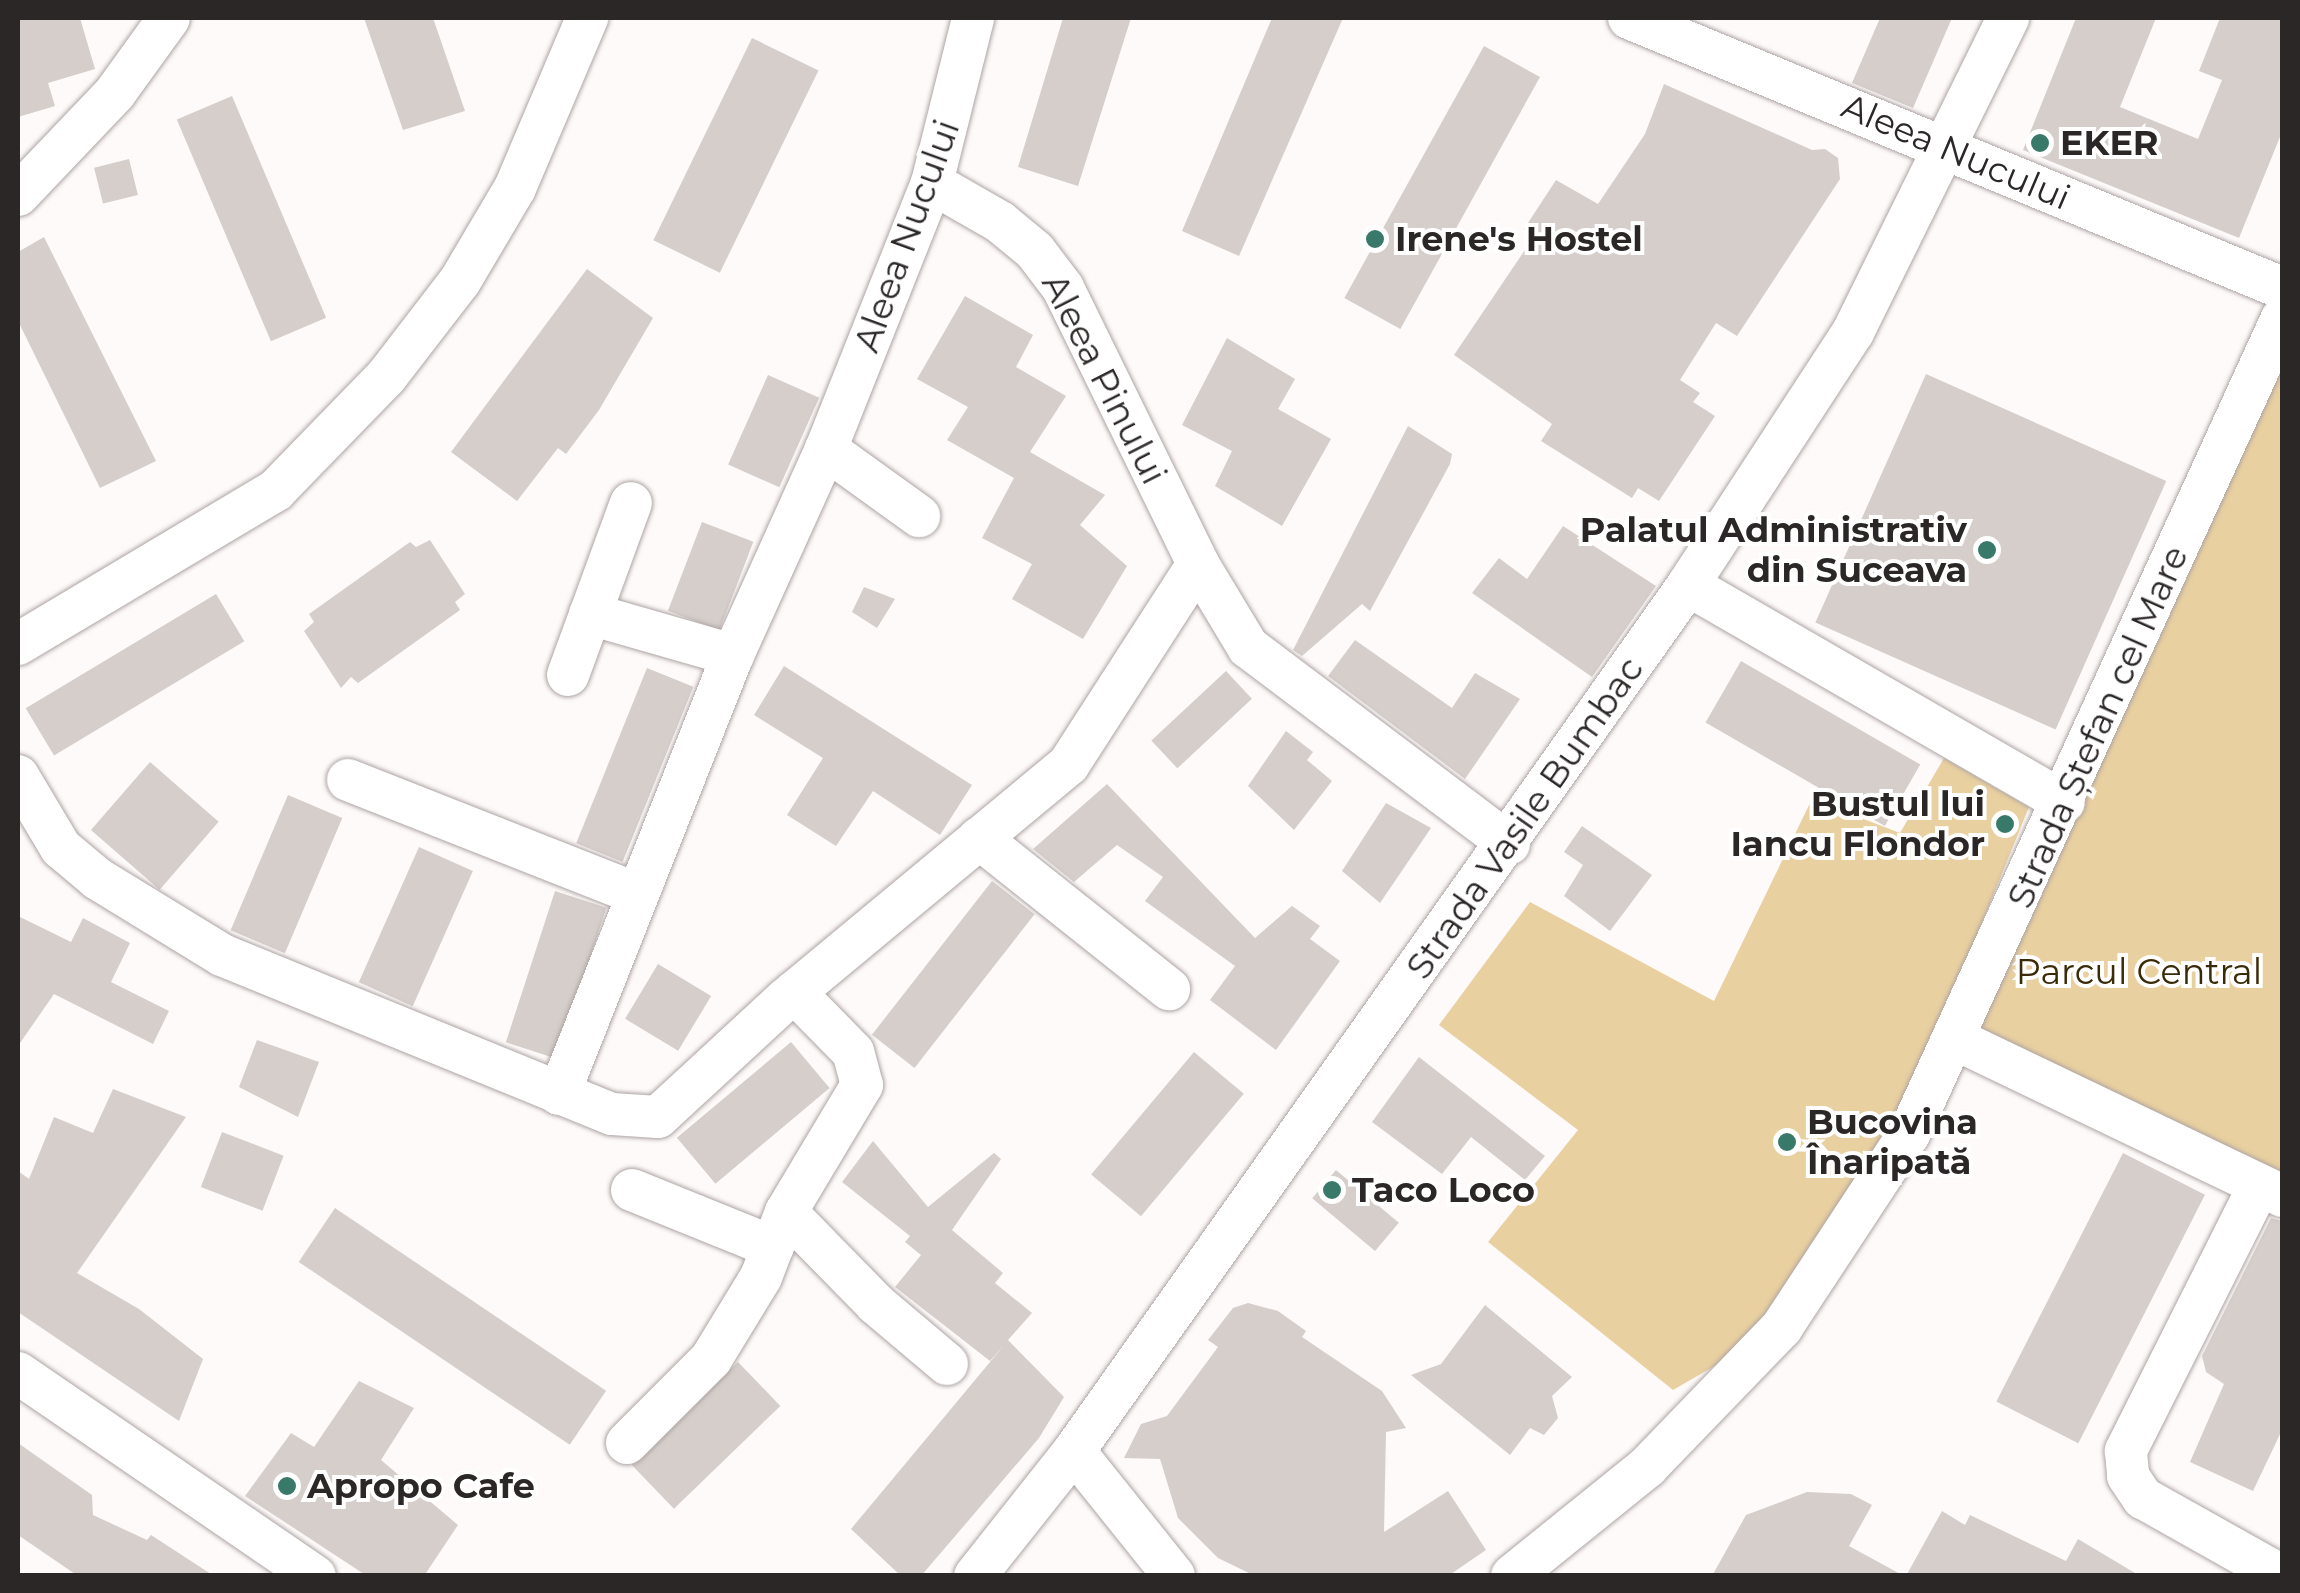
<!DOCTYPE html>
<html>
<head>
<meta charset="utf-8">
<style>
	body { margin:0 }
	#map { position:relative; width:2300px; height:1593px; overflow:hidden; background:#fefafa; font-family:Montserrat,sans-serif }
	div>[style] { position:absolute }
	.green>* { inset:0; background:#e9d0a0 }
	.building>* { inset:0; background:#d5ceca; transform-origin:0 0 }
	.roads { filter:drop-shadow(0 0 2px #ada4a3) drop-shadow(0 0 2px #ada4a3) }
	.minor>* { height:42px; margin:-21px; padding:0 21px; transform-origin:21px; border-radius:21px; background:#fff }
	.dots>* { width:28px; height:28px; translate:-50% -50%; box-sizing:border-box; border:5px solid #fff; border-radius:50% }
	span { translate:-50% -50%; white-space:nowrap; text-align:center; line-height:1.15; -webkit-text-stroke:8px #fff; paint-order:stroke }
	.poi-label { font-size:35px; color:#2b2727; font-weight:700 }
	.left { translate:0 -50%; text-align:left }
	.right { translate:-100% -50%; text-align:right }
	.street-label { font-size:35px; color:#2b2727 }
	.park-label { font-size:35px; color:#3a2b08 }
	.frame { position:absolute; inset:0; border:20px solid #2b2727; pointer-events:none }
</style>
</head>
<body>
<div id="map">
	<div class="green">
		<div style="clip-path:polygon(2282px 293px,2282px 1196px,1957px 1040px)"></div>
		<div style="clip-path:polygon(1944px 758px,2029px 807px,1877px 1182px,1782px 1327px,1673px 1390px,1488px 1242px,1578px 1130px,1439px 1025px,1530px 902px,1714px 1001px,1812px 799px,1900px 833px)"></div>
	</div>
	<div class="building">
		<div style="clip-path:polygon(18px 18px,80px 18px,95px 69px,48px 83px,55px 106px,18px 117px)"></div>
		<div style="clip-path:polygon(364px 18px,433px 18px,465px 111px,403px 130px)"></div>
		<div style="clip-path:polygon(1063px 18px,1131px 18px,1078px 186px,1018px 167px)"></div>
		<div style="clip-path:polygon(1272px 18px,1343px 18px,1239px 256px,1182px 231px)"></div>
		<div style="clip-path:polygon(1880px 18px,1952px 18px,1913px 108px,1852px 83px)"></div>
		<div style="clip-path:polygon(2076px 18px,2156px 18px,2120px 107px,2198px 139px,2222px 80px,2199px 71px,2220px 18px,2282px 18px,2282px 132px,2239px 238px,2023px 150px)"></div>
		<div style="left:752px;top:38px;width:74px;height:225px;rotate:26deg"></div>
		<div style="left:1484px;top:46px;width:64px;height:288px;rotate:29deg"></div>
		<div style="clip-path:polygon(1664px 84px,1812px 150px,1825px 149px,1838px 158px,1840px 179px,1737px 336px,1716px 323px,1680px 380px,1700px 393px,1693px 402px,1715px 416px,1659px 501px,1638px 488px,1632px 498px,1541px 441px,1552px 424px,1454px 355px,1535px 235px,1524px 229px,1556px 180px,1598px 204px,1645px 134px)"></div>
		<div style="left:232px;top:96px;width:241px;height:60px;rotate:67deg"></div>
		<div style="left:129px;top:159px;width:37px;height:36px;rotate:76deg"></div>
		<div style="clip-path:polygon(44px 237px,156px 461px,100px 488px,18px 321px,18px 252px)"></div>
		<div style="clip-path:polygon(587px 269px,653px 318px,599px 410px,566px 454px,558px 448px,517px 501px,451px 452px)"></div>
		<div style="clip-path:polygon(965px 296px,1033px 335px,1016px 367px,1066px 396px,1030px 452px,1105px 495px,1080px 525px,1127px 566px,1083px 639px,1012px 599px,1032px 564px,982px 538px,1014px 478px,947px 440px,968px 407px,917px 379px)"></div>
		<div style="clip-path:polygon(1227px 338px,1295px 379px,1278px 409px,1331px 439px,1282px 526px,1215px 486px,1232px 451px,1182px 425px)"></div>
		<div style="left:1926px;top:374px;width:263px;height:272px;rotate:24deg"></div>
		<div style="left:768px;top:375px;width:56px;height:98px;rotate:24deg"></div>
		<div style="clip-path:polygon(1408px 426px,1452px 454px,1450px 464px,1370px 611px,1362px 604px,1302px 656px,1293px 650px)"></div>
		<div style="left:702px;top:522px;width:55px;height:95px;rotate:21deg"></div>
		<div style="clip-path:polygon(1563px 526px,1656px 586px,1592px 677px,1472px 593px,1499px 558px,1527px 579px)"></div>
		<div style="clip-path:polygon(430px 540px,465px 594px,455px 602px,460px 610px,358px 683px,351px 677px,341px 688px,304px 631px,314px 622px,309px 614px,410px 542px,416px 547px)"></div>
		<div style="clip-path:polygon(864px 587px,895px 599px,877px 628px,852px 612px)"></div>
		<div style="left:216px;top:594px;width:55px;height:222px;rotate:59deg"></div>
		<div style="clip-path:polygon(1355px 640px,1452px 708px,1475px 673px,1520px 699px,1465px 779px,1328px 676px)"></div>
		<div style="left:1741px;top:661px;width:207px;height:71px;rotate:30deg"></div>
		<div style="clip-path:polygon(784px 666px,972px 785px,940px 835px,873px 791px,836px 846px,787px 815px,823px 758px,754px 715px)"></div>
		<div style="left:647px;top:668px;width:50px;height:189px;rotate:22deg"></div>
		<div style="left:1226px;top:671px;width:38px;height:102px;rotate:47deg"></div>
		<div style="clip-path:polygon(1286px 731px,1313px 752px,1307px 760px,1332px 781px,1294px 830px,1248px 786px)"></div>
		<div style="left:150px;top:762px;width:91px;height:90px;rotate:41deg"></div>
		<div style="clip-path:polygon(1107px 784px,1255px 938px,1292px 906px,1320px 926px,1310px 939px,1340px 961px,1276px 1050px,1210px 1000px,1235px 966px,1145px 901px,1163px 877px,1117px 845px,1074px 882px,1033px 849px)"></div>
		<div style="left:288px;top:795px;width:59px;height:147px;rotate:23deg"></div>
		<div style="clip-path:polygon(1386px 803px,1431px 828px,1380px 903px,1342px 871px)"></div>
		<div style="clip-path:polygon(1582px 826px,1652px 875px,1610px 931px,1564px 896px,1583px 865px,1564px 852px)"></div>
		<div style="left:419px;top:847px;width:59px;height:148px;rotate:24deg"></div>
		<div style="left:992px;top:881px;width:54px;height:195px;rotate:38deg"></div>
		<div style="left:555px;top:891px;width:54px;height:159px;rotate:18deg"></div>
		<div style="clip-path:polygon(18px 916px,71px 942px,83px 918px,130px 943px,111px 982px,169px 1011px,153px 1044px,54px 994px,18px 1046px)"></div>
		<div style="left:658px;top:964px;width:62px;height:64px;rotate:31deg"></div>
		<div style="clip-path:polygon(257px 1040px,319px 1062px,298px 1117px,239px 1087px)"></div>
		<div style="left:791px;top:1042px;width:60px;height:149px;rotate:50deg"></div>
		<div style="left:1194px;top:1052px;width:65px;height:160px;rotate:40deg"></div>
		<div style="clip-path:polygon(1419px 1057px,1545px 1156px,1525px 1180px,1471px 1137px,1442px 1174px,1372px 1122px)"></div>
		<div style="clip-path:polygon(113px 1089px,186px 1117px,77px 1273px,139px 1309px,203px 1359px,179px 1421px,18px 1312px,18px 1171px,29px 1179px,54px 1117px,93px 1133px)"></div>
		<div style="left:222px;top:1132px;width:66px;height:59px;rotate:21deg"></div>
		<div style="clip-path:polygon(873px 1141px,928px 1207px,994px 1153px,1001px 1159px,952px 1230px,1003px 1273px,995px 1283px,1032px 1313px,1008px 1340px,1064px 1397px,1039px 1438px,921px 1576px,901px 1576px,851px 1529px,1005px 1344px,990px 1361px,895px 1287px,921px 1255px,905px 1242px,910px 1236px,842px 1182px)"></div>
		<div style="left:2123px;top:1153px;width:92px;height:279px;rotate:27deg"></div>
		<div style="left:1336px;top:1170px;width:82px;height:37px;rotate:40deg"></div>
		<div style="left:335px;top:1208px;width:327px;height:65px;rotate:34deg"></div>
		<div style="clip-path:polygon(2271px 1218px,2282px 1221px,2282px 1430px,2253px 1491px,2190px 1462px,2224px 1384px,2206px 1372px,2202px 1356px)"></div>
		<div style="clip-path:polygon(1248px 1303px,1278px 1311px,1306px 1331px,1302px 1337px,1382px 1391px,1406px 1428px,1386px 1432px,1384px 1532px,1448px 1491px,1486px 1550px,1448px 1576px,1255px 1576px,1218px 1558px,1178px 1518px,1160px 1459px,1124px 1458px,1141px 1424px,1167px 1416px,1218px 1347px,1208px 1340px,1233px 1308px)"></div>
		<div style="clip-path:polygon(1485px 1305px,1572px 1377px,1552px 1396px,1558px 1418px,1544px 1435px,1530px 1428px,1510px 1455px,1411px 1375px,1441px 1364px)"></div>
		<div style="left:738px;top:1362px;width:61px;height:148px;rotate:46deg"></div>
		<div style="clip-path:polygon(359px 1381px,414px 1408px,381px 1460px,458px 1525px,424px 1576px,367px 1576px,245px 1496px,291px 1433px,314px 1447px)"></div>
		<div style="clip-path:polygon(18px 1443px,92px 1495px,93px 1515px,147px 1540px,151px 1535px,214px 1576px,78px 1576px,18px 1535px)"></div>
		<div style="clip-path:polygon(1807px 1492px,1851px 1494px,1872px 1505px,1849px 1546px,1904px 1576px,1712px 1576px,1746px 1515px)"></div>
		<div style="clip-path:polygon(1942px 1511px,1965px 1525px,1970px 1515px,2066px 1561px,2078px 1539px,2140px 1576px,1906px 1576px)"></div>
	</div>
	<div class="roads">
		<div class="minor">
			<div style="left:1629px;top:18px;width:707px;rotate:22.46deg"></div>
			<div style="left:932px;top:183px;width:78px;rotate:29.8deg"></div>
			<div style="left:1000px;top:222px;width:45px;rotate:39.6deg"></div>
			<div style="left:1035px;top:251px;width:46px;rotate:52.9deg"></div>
			<div style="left:1063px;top:288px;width:307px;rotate:63.9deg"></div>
			<div style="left:1198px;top:564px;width:97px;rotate:58.9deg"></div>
			<div style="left:1248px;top:647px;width:327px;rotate:37deg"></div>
			<div style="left:18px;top:195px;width:141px;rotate:-46.4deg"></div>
			<div style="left:115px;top:93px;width:92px;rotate:-54.2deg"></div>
			<div style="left:826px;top:449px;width:115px;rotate:35.8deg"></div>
			<div style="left:1688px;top:585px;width:434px;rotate:30deg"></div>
			<div style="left:590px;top:614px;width:149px;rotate:16deg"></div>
			<div style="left:18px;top:644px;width:300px;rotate:-30.8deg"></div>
			<div style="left:276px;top:490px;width:158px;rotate:-45.8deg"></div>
			<div style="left:386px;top:377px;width:121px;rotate:-52.4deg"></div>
			<div style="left:460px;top:281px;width:108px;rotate:-59.4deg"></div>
			<div style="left:515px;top:188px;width:185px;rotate:-67deg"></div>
			<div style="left:568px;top:675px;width:183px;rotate:-69.9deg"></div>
			<div style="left:18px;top:776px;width:84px;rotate:59.2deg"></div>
			<div style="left:61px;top:848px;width:48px;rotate:40deg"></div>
			<div style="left:98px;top:879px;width:145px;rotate:31.5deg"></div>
			<div style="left:222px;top:955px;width:421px;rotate:22.2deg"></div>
			<div style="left:612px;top:1114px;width:46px;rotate:3.7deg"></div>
			<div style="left:658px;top:1117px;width:173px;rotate:-42.7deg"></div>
			<div style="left:785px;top:1000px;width:369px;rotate:-39.7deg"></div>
			<div style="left:1069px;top:764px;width:238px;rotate:-57.2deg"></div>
			<div style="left:348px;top:780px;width:311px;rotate:21.5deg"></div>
			<div style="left:979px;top:838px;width:243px;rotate:38.5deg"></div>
			<div style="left:1957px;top:1040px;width:361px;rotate:25.6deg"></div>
			<div style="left:559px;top:1094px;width:472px;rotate:-68.4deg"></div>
			<div style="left:733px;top:655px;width:226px;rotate:-65.7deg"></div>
			<div style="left:826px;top:449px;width:286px;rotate:-68.3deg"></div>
			<div style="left:932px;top:183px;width:170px;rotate:-76deg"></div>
			<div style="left:2259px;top:1186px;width:297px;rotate:116.7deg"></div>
			<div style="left:2126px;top:1451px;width:25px;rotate:85deg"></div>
			<div style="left:2128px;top:1476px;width:27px;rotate:56deg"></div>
			<div style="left:2143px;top:1498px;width:159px;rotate:29.3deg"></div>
			<div style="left:632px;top:1190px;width:152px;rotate:22deg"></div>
			<div style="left:786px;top:1212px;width:129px;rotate:45.6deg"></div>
			<div style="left:876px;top:1304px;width:93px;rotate:40.2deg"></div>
			<div style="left:18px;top:1373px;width:360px;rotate:34.4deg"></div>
			<div style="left:627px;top:1443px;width:119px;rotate:-45deg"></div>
			<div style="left:711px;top:1359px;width:96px;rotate:-58.6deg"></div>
			<div style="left:761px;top:1277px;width:70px;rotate:-69deg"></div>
			<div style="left:786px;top:1212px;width:148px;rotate:-59.1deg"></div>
			<div style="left:862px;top:1085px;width:34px;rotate:-105deg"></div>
			<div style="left:853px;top:1052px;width:84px;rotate:-134.5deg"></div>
			<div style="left:1074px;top:1451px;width:160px;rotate:51.3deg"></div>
			<div style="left:975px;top:1576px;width:159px;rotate:-51.6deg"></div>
			<div style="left:1074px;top:1451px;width:1062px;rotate:-54.66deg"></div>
			<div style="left:1688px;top:585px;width:302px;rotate:-56.9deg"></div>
			<div style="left:1853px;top:332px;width:350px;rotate:-63.7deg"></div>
			<div style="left:1512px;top:1576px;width:174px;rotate:-38.9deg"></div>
			<div style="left:1647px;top:1467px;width:194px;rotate:-46deg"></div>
			<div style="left:1782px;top:1327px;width:231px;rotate:-56.7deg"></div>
			<div style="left:1909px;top:1134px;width:897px;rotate:-65.43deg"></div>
		</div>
	</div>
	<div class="dots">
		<div style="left:2040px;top:143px;background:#387969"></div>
		<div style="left:1375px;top:239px;background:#387969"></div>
		<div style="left:1987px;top:550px;background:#387969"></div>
		<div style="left:2005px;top:824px;background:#387969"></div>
		<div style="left:1787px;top:1142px;background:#387969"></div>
		<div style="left:1332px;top:1190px;background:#387969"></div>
		<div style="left:287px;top:1486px;background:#387969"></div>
	</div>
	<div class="poi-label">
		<span class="left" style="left:2060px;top:143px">EKER</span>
		<span class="left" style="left:1395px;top:239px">Irene's Hostel</span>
		<span class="right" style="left:1967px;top:550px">Palatul Administrativ<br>din Suceava</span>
		<span class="right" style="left:1985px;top:824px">Bustul lui<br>Iancu Flondor</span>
		<span class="left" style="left:1807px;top:1142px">Bucovina<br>Înaripată</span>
		<span class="left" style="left:1352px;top:1190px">Taco Loco</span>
		<span class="left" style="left:307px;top:1486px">Apropo Cafe</span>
	</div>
	<div class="street-label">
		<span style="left:1956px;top:152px;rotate:23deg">Aleea Nucului</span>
		<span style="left:907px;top:236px;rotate:-70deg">Aleea Nucului</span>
		<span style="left:1104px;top:379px;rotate:63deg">Aleea Pinului</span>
		<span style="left:2098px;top:727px;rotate:-66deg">Strada Ștefan cel Mare</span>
		<span style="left:1525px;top:818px;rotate:-55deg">Strada Vasile Bumbac</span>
	</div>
	<div class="park-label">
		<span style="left:2139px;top:972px">Parcul Central</span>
	</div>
	<div class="frame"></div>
</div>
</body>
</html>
